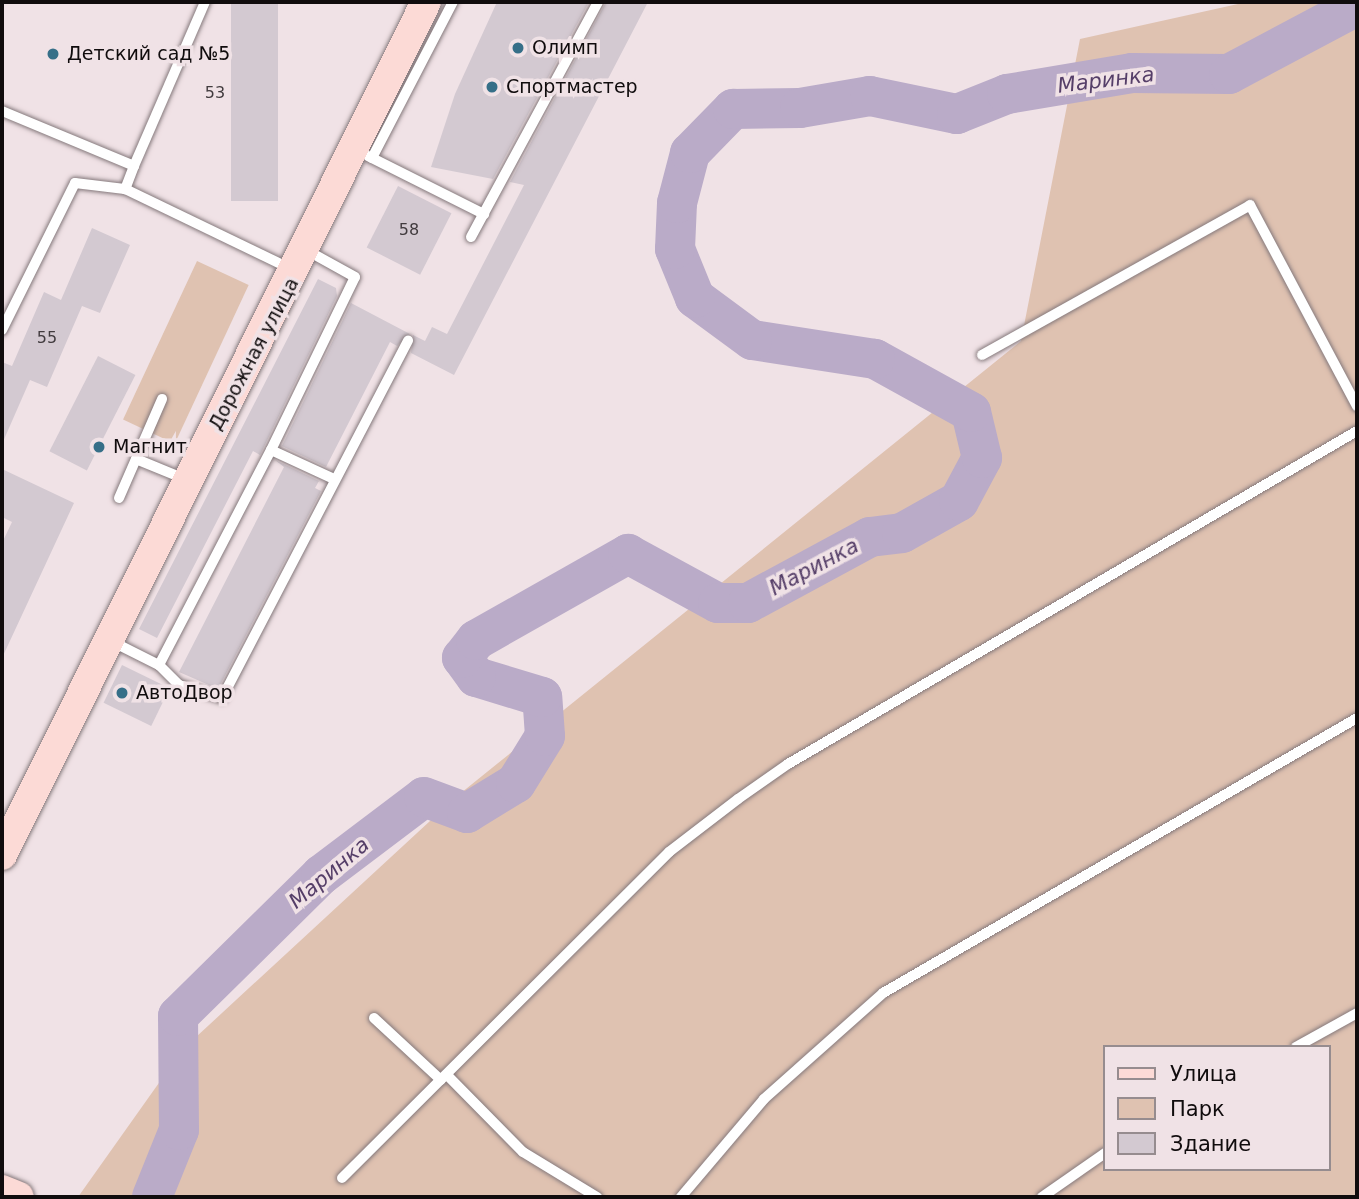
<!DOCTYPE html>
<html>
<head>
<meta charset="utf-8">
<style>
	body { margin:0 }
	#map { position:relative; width:1359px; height:1199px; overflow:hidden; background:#f0e2e6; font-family:"DejaVu Sans",sans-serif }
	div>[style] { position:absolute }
	.green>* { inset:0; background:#dfc2b1; transform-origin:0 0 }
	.river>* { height:40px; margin:-20px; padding:0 20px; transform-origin:20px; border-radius:20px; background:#baabc8 }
	.building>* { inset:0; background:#d3c9d1; transform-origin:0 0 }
	.roads { filter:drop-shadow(0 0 2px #85797c) drop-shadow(0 0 2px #85797c) }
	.lane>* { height:10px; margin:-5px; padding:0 5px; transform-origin:5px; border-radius:5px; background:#fff }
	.secondary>* { height:30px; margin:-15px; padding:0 15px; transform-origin:15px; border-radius:15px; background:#fcdad6 }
	.dots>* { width:19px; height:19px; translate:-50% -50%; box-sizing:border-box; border:4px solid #f0e2e6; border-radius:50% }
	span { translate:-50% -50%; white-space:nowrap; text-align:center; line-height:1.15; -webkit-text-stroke:7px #f0e2e6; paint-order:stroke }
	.number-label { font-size:16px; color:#413b3e }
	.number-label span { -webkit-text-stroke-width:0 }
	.poi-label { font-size:19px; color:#100c0d }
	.left { translate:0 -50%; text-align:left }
	.street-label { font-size:19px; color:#100c0d }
	.water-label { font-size:21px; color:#553e68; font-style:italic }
	.frame { position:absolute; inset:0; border:4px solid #100c0d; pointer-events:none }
	.legend { position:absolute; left:1103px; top:1045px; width:228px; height:126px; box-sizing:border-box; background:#f0e2e6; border:2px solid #968c8f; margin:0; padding:9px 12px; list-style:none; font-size:21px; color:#100c0d }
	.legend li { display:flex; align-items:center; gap:14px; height:35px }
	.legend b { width:35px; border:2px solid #968c8f }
</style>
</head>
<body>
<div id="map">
	<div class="green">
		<div style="clip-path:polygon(evenodd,1247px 2px,1357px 2px,1357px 1197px,78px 1197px,183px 1049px,456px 797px,1021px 341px,1080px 39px,1247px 2px,1105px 1047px,1329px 1047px,1329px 1169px,1105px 1169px,1105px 1047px)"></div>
		<div style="left:197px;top:261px;width:57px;height:175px;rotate:25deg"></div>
	</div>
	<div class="river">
		<div style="left:152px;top:1197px;width:72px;rotate:-68.1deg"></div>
		<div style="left:179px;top:1130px;width:114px;rotate:-90.5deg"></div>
		<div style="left:178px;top:1016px;width:201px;rotate:-44.6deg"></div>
		<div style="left:321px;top:875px;width:129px;rotate:-37.1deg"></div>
		<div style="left:424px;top:797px;width:46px;rotate:20.4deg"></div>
		<div style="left:467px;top:813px;width:57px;rotate:-31.5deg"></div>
		<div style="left:516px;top:783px;width:55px;rotate:-58.3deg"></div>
		<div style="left:545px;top:736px;width:39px;rotate:-94deg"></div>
		<div style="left:542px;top:697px;width:69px;rotate:-163.1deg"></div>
		<div style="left:476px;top:677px;width:24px;rotate:-126deg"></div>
		<div style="left:462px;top:658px;width:23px;rotate:-52deg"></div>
		<div style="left:476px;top:640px;width:175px;rotate:-29.5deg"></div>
		<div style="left:628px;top:554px;width:102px;rotate:28.6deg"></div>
		<div style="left:718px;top:603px;width:30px"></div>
		<div style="left:748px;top:603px;width:139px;rotate:-28.4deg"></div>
		<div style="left:870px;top:537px;width:32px;rotate:-7deg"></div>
		<div style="left:902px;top:533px;width:65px;rotate:-29.3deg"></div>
		<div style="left:959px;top:501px;width:49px;rotate:-61.9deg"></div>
		<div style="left:982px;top:458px;width:47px;rotate:-103.4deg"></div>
		<div style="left:971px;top:412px;width:110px;rotate:-151.1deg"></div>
		<div style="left:875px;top:359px;width:124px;rotate:-171.2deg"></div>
		<div style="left:752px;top:340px;width:71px;rotate:-143.6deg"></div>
		<div style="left:695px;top:298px;width:53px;rotate:-112.2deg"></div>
		<div style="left:675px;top:249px;width:46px;rotate:-87.5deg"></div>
		<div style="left:677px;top:203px;width:52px;rotate:-75.4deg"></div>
		<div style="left:690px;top:153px;width:62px;rotate:-45.7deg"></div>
		<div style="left:733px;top:109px;width:67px;rotate:-0.9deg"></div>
		<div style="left:800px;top:108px;width:71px;rotate:-9.7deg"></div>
		<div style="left:870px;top:96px;width:89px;rotate:11.7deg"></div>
		<div style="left:957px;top:114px;width:54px;rotate:-21.8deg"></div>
		<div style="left:1007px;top:94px;width:127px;rotate:-9.5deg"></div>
		<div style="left:1132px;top:73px;width:97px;rotate:0.6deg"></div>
		<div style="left:1229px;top:74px;width:145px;rotate:-28deg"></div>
	</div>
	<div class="building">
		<div style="left:231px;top:2px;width:47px;height:199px"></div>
		<div style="clip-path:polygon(497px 2px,589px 2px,493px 179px,431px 167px,455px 94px)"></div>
		<div style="clip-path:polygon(606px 2px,648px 2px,454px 375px,411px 353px,413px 335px,425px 341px,432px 327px,447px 334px,524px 185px,510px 182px)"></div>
		<div style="left:398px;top:186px;width:60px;height:69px;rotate:27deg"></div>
		<div style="clip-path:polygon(92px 228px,130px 245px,100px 313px,82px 306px,47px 387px,30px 380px,2px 444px,2px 362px,12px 366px,44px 292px,61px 300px)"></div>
		<div style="clip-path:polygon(318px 279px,336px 288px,337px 296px,260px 455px,253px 451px,157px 638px,139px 629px)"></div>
		<div style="clip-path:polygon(351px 303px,410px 334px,397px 346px,390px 342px,326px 467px,282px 446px)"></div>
		<div style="left:98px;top:356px;width:42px;height:107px;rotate:27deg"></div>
		<div style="clip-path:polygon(275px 460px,319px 481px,315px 488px,321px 491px,218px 689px,179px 672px,284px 467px)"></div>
		<div style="clip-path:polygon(2px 469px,74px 503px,2px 658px,2px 543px,12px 522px,2px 517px)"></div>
		<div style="left:122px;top:665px;width:53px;height:42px;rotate:26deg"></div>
	</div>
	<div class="roads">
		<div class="lane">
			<div style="left:2px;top:111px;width:143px;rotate:22.6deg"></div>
			<div style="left:134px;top:166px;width:25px;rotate:111deg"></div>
			<div style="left:368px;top:156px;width:130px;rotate:26.6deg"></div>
			<div style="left:372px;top:158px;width:176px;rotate:-62.6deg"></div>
			<div style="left:134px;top:166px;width:179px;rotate:-66.6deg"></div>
			<div style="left:471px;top:237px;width:267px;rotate:-61.6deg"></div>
			<div style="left:2px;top:330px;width:164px;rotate:-63.6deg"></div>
			<div style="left:75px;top:183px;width:50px;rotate:6.8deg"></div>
			<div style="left:125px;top:189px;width:184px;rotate:25.7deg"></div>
			<div style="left:982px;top:355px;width:307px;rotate:-29.2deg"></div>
			<div style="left:1250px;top:205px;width:228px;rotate:62deg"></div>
			<div style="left:271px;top:450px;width:69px;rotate:24.7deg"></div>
			<div style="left:136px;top:459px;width:53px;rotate:22.2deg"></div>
			<div style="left:119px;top:498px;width:108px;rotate:-66.5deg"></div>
			<div style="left:111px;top:641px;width:54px;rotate:26.6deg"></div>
			<div style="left:159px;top:665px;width:242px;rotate:-62.5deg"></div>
			<div style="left:271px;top:450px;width:192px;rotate:-64.1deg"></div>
			<div style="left:355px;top:277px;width:56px;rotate:-151.1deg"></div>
			<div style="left:159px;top:665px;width:28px;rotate:45deg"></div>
			<div style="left:179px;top:685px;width:45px;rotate:16.8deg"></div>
			<div style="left:222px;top:698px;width:403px;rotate:-62.5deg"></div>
			<div style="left:374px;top:1018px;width:91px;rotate:42.8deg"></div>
			<div style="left:1296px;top:1047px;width:70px;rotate:-29.1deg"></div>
			<div style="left:447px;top:1075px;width:108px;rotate:45.4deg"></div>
			<div style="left:523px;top:1152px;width:87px;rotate:31.3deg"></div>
			<div style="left:342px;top:1178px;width:462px;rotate:-44.9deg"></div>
			<div style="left:669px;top:852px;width:87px;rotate:-37.5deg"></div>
			<div style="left:738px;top:799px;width:61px;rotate:-35deg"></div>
			<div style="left:788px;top:764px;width:659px;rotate:-30.34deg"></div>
			<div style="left:681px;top:1197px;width:128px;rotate:-49.7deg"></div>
			<div style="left:764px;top:1099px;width:159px;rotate:-41.7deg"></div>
			<div style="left:883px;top:993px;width:548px;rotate:-30.12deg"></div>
			<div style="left:1042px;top:1197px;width:77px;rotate:-34.9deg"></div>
		</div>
		<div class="secondary">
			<div style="left:2px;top:855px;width:953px;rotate:-63.57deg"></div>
			<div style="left:2px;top:1190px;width:18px;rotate:22deg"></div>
		</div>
	</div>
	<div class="dots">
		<div style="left:518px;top:48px;background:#366f88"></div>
		<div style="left:53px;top:54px;background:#366f88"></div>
		<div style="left:492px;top:87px;background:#366f88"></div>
		<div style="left:99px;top:447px;background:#366f88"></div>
		<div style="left:122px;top:693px;background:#366f88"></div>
	</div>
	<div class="number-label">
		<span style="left:215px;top:93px">53</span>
		<span style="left:409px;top:230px">58</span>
		<span style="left:47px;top:338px">55</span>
	</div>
	<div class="poi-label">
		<span class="left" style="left:532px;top:48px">Олимп</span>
		<span class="left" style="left:67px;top:54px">Детский сад №5</span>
		<span class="left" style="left:506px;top:87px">Спортмастер</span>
		<span class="left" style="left:113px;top:447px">Магнит</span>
		<span class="left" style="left:136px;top:693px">АвтоДвор</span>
	</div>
	<div class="street-label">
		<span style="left:254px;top:354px;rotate:-62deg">Дорожная улица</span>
	</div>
	<div class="water-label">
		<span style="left:1106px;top:80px;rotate:-7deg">Маринка</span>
		<span style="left:814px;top:567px;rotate:-28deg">Маринка</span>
		<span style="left:329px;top:873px;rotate:-40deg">Маринка</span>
	</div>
	<div class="frame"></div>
	<ul class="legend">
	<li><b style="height:9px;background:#fcdad6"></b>Улица</li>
	<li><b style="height:19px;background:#dfc2b1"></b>Парк</li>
	<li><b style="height:19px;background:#d3c9d1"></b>Здание</li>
	</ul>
</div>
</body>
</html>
